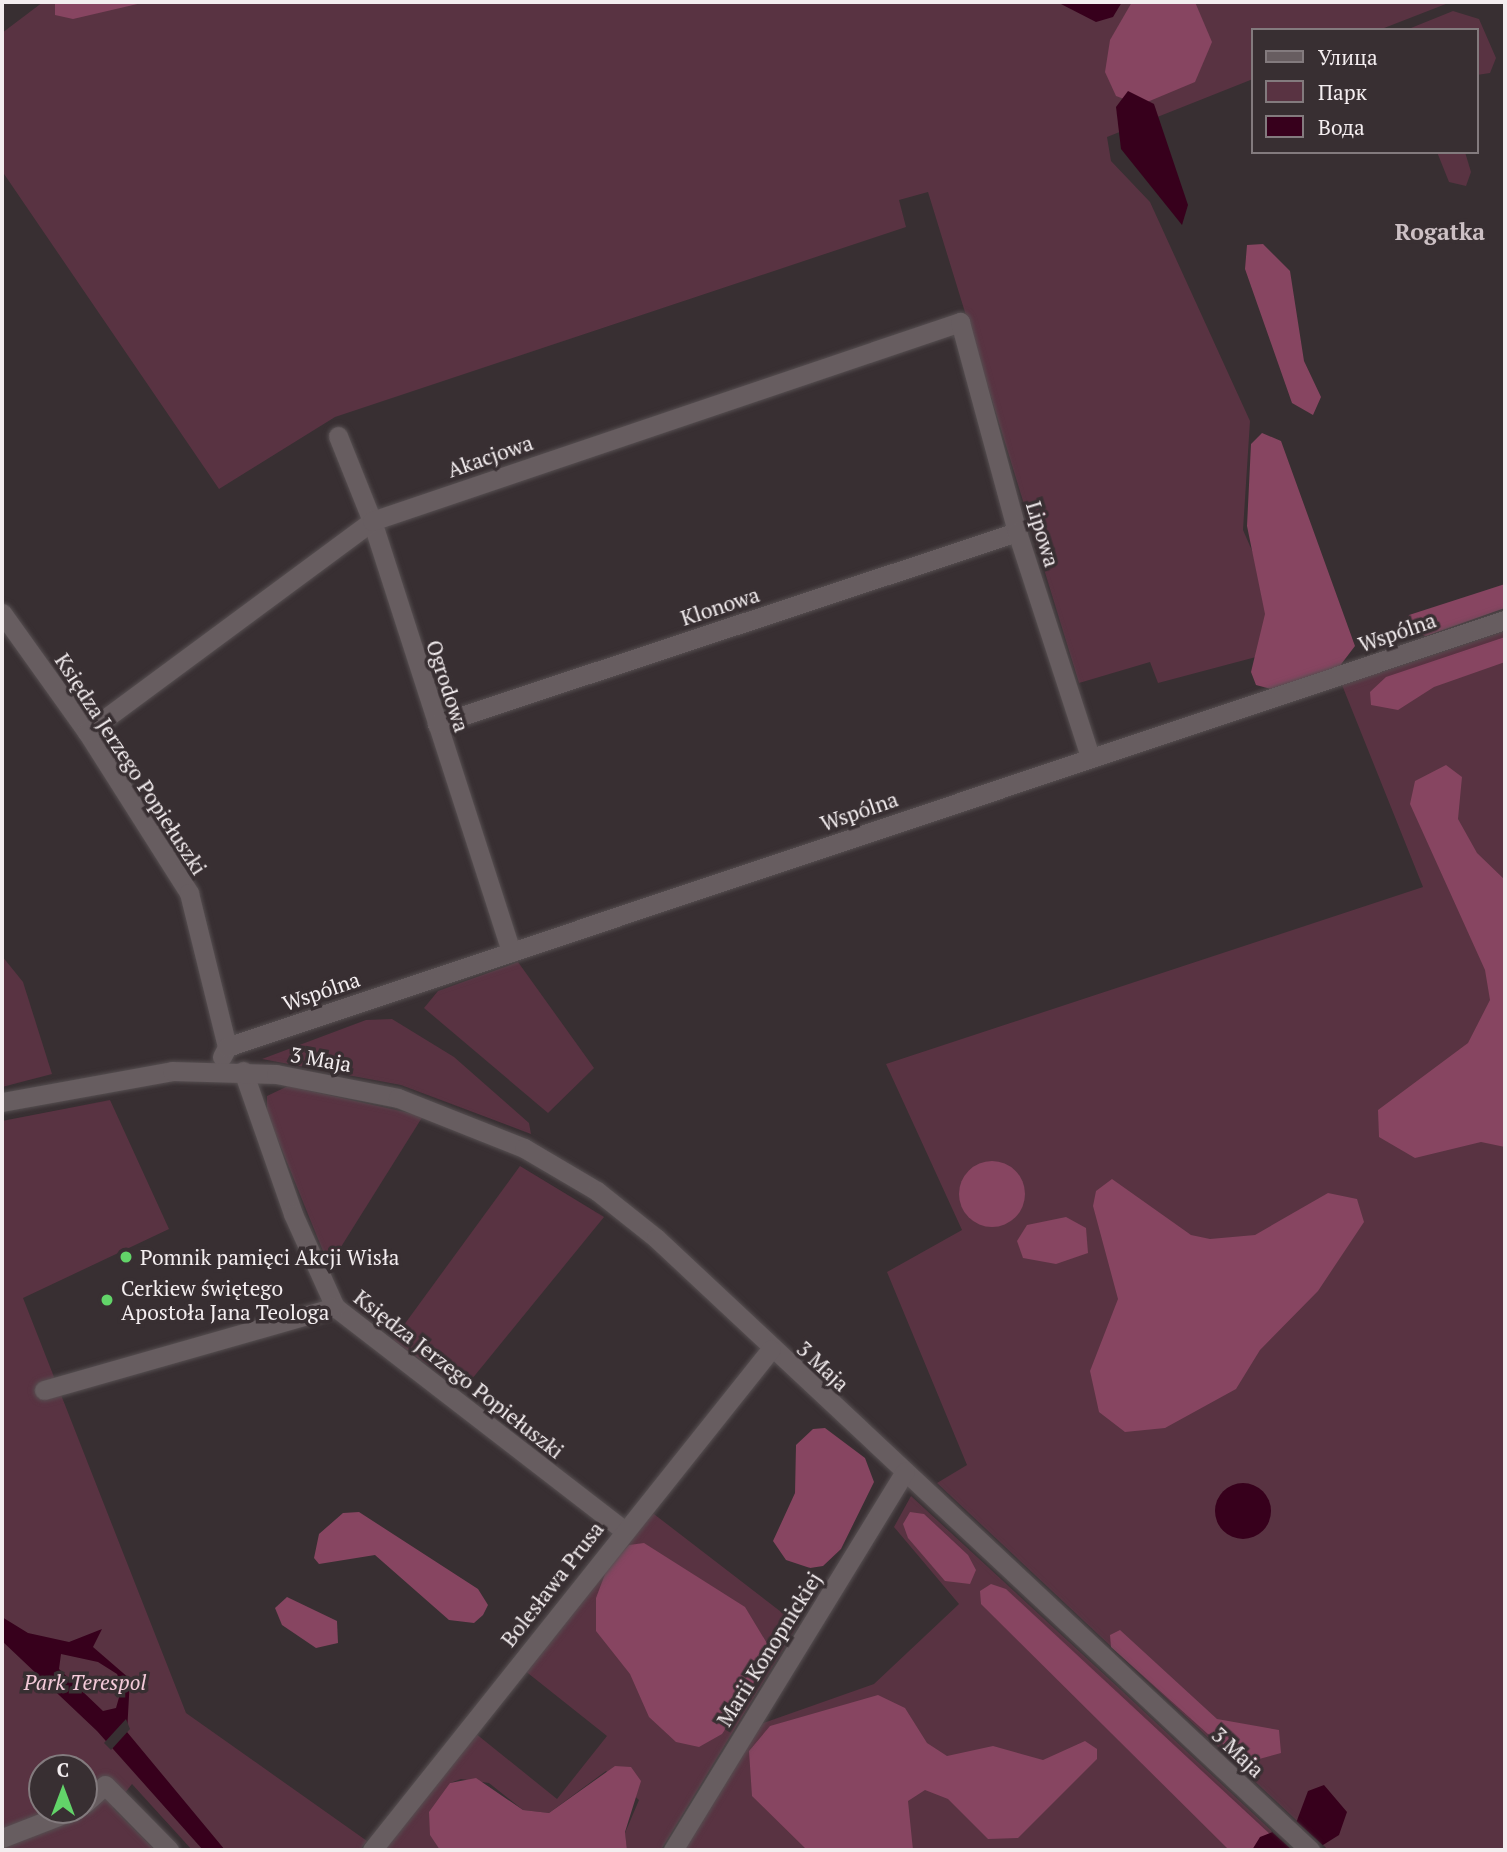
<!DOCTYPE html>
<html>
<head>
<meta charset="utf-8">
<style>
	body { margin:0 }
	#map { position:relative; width:1507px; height:1852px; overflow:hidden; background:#382f32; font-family:"PT Serif",serif }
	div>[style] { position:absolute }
	.green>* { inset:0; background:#593342 }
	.forest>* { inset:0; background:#874561 }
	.round { border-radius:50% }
	.water>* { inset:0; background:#37001c }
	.pier>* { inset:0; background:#382f32 }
	.roads { filter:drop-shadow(0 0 2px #564f51) drop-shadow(0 0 2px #564f51) }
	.minor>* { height:19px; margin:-9.5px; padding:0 9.5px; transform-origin:9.5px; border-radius:9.5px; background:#675d60 }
	.dots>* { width:19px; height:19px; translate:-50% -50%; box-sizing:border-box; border:4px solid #382f32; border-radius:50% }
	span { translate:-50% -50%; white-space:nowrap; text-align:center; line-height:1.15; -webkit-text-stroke:7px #382f32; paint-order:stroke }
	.street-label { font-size:21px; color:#f3edef }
	.poi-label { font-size:21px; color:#f3edef }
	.left { translate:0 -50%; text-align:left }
	.park-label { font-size:21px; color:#f4cad9; font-style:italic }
	.neighbourhood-label { font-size:23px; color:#ccc0c4; font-weight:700 }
	.frame { position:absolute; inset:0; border:4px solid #f3edef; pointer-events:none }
	.legend { position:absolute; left:1251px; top:28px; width:228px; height:126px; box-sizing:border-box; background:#382f32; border:2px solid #837b7e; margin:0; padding:9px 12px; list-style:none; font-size:21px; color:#f3edef }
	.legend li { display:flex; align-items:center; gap:14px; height:35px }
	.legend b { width:35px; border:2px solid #837b7e }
	.north { position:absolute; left:28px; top:1754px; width:70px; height:70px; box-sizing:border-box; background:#382f32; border:2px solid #837b7e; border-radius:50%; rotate:0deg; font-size:19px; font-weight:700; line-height:28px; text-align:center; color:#f3edef }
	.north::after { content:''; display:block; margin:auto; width:24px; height:32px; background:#62d469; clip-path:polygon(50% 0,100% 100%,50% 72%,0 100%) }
</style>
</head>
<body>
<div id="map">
	<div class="green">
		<div style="clip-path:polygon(43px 2px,1451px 2px,1379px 30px,1253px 30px,1253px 79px,1107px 137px,1111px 161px,1150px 202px,1250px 421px,1243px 530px,1294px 647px,1158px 683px,1150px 662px,1079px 683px,928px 192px,899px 200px,906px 227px,335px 417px,219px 489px,2px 171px,2px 33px)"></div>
		<div style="clip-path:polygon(1453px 11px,1479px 19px,1496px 58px,1490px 73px,1477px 75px,1477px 30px,1406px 30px)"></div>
		<div style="clip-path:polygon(1437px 152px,1465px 152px,1471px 172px,1466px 186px,1449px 182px)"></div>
		<div style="clip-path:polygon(1505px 631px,1505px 1850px,1328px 1850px,937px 1483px,967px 1465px,887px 1272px,962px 1230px,886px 1064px,1423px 887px,1342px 685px)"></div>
		<div style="clip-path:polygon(2px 956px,23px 982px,52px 1074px,2px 1087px)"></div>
		<div style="clip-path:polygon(518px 962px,594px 1068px,548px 1113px,424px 1008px,438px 991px)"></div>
		<div style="clip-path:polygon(392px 1019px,454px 1057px,529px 1123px,531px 1134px,401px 1085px,262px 1059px,366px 1020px)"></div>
		<div style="clip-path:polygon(288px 1086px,423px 1116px,329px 1266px,267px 1113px,267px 1096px)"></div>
		<div style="clip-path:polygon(evenodd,110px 1100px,169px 1229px,23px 1298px,186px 1713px,367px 1841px,360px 1850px,192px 1850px,132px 1784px,113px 1808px,155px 1850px,2px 1850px,2px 1121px,110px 1100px,42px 1768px,84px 1768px,84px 1810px,42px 1810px,42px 1768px)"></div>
		<div style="clip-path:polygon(520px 1166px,604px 1217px,463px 1390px,393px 1340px)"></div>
		<div style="clip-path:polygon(911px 1496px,1120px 1689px,1292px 1850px,679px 1850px,755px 1726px,874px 1684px,959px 1604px,894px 1527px)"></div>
		<div style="clip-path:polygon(650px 1511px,798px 1625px,661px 1850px,627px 1850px,625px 1833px,639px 1800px,606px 1771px,549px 1813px,523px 1810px,489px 1783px,461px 1779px,450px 1783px,440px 1850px,383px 1850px,475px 1733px,557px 1799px,607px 1736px,524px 1670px)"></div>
	</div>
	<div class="forest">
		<div style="clip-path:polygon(55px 2px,146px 2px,73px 19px,55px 15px)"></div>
		<div style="clip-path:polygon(1132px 2px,1195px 2px,1212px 42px,1195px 82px,1140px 105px,1116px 96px,1105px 72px,1110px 40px)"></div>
		<div style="clip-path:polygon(1263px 244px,1290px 271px,1304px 361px,1321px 397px,1313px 415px,1292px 403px,1245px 269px,1247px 245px)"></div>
		<div style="clip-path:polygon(1262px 433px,1281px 441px,1355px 646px,1339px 667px,1271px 689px,1256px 685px,1251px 672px,1265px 614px,1247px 526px,1251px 444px)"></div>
		<div style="clip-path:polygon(1505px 584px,1505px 608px,1426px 636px,1404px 629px,1409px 615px)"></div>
		<div style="clip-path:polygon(1505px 637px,1505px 662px,1434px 687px,1398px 710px,1371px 705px,1370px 692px,1386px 677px)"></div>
		<div style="clip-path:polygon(1446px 765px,1462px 777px,1458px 819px,1477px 853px,1505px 880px,1505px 1147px,1481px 1142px,1415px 1158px,1379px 1137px,1378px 1110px,1468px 1043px,1490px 1000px,1485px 970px,1410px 804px,1415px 781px)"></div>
		<div class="round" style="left:959px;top:1161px;width:66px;height:66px"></div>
		<div style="clip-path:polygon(1112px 1179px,1191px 1235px,1210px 1239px,1255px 1235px,1328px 1193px,1357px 1199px,1364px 1222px,1318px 1291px,1260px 1350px,1236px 1389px,1165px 1428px,1125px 1432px,1099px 1412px,1090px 1371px,1118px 1299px,1093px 1206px,1096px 1191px)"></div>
		<div style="clip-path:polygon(1066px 1217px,1086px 1228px,1088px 1253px,1056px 1264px,1023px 1258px,1017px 1241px,1027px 1225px)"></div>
		<div style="clip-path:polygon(825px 1428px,865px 1458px,874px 1482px,841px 1549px,823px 1566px,810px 1568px,786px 1560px,773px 1541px,795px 1493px,796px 1445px,813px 1429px)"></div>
		<div style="clip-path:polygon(359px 1512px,478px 1589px,488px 1605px,483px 1615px,474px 1623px,449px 1620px,375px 1555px,319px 1564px,314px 1558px,319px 1534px,343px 1513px)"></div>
		<div style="clip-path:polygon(910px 1512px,924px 1514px,968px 1555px,976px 1570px,970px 1584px,945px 1581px,908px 1538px,903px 1524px)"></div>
		<div style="clip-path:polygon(644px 1543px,745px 1607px,768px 1645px,757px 1680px,732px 1719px,722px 1734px,699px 1747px,676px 1742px,649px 1717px,630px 1674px,596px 1631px,596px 1598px,608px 1566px,629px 1545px)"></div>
		<div style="clip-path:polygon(991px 1584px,1006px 1589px,1287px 1850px,1229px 1850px,981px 1604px,980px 1591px)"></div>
		<div style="clip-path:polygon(287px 1597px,337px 1621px,338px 1643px,316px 1648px,282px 1625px,275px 1608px)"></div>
		<div style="clip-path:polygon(1120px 1630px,1217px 1719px,1279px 1730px,1281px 1753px,1252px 1761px,1229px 1753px,1111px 1647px,1110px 1635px)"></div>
		<div style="clip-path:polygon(878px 1695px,905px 1708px,927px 1743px,947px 1756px,993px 1746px,1043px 1760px,1085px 1741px,1097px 1749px,1097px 1759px,1018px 1838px,988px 1839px,948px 1799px,925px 1790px,908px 1801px,913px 1850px,807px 1850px,752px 1796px,749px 1751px,770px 1726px)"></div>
		<div style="clip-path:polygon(615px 1766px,631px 1767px,641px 1781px,625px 1832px,627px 1850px,440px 1850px,430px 1835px,429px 1812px,450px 1783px,476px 1778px,523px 1810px,549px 1813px)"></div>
	</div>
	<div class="water">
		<div style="clip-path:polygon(1057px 2px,1122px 2px,1113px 17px,1096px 22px)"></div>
		<div style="clip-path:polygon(1128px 91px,1154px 104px,1188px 205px,1182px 225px,1121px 149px,1116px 107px)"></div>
		<div class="round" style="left:1215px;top:1483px;width:56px;height:56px"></div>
		<div style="clip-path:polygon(evenodd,2px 1617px,28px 1633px,69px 1642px,102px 1629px,93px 1647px,130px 1679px,127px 1732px,225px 1850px,203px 1850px,97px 1731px,2px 1641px,2px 1617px,61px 1654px,98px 1662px,117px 1674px,122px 1687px,116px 1708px,103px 1711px,59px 1669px,61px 1654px)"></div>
		<div style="clip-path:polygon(1324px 1785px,1347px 1812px,1339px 1835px,1315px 1850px,1252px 1850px,1260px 1837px,1296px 1823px,1308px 1791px)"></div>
	</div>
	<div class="pier">
		<div style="clip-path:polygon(126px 1719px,130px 1729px,111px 1750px,104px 1743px)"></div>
		<div style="clip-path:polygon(1294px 1819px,1326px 1848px,1292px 1850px,1271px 1831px)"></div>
	</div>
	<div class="roads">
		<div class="minor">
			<div style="left:338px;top:436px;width:92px;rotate:68.2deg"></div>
			<div style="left:372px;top:521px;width:453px;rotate:72.1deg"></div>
			<div style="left:2px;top:613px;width:146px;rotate:54.5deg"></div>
			<div style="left:87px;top:732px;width:191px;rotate:57.6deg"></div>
			<div style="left:189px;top:893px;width:159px;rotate:76.1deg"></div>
			<div style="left:227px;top:1047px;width:11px;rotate:117deg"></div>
			<div style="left:437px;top:724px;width:611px;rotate:-18.32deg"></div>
			<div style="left:87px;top:732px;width:355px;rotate:-36.5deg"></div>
			<div style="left:372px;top:521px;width:621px;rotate:-18.7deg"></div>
			<div style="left:960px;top:322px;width:218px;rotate:74.8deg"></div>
			<div style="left:1017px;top:532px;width:237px;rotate:72deg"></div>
			<div style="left:227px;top:1047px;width:1347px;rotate:-18.48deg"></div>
			<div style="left:243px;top:1071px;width:151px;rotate:70.7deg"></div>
			<div style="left:293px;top:1214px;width:102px;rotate:65.7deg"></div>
			<div style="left:335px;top:1307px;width:365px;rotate:37.7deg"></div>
			<div style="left:2px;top:1102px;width:173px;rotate:-10.3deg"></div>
			<div style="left:172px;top:1071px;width:104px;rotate:1.7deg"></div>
			<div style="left:276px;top:1074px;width:124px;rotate:11.1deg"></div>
			<div style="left:398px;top:1098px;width:136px;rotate:21.6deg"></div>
			<div style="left:524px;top:1148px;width:85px;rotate:30.5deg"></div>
			<div style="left:597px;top:1191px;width:75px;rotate:38.5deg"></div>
			<div style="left:656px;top:1238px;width:896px;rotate:43.1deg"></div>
			<div style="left:44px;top:1390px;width:303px;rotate:-15.9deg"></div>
			<div style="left:84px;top:1804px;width:28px;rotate:-42deg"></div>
			<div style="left:105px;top:1785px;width:91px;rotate:45.4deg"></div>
			<div style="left:2px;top:1838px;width:77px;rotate:-21.3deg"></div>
			<div style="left:372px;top:1850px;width:640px;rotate:-51.47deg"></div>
			<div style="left:673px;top:1850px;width:444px;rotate:-58.5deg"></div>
		</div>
	</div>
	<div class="dots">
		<div style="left:126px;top:1257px;background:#62d469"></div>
		<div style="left:107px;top:1300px;background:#62d469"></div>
	</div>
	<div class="street-label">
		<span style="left:490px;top:456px;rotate:-19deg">Akacjowa</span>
		<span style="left:1043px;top:534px;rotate:73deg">Lipowa</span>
		<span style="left:720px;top:606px;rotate:-18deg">Klonowa</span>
		<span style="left:1397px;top:632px;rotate:-19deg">Wspólna</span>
		<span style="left:448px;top:686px;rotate:72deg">Ogrodowa</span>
		<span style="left:131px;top:764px;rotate:57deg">Księdza Jerzego Popiełuszki</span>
		<span style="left:859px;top:811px;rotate:-19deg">Wspólna</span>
		<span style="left:321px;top:991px;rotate:-19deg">Wspólna</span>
		<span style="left:321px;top:1059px;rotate:10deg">3 Maja</span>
		<span style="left:823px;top:1366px;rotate:43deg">3 Maja</span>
		<span style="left:459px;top:1374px;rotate:38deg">Księdza Jerzego Popiełuszki</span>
		<span style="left:552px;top:1584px;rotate:-52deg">Bolesława Prusa</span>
		<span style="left:769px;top:1649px;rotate:-58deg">Marii Konopnickiej</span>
		<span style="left:1238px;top:1752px;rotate:43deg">3 Maja</span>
	</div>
	<div class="poi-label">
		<span class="left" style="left:140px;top:1257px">Pomnik pamięci Akcji Wisła</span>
		<span class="left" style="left:121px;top:1300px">Cerkiew świętego<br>Apostoła Jana Teologa</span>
	</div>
	<div class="park-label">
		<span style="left:85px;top:1682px">Park Terespol</span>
	</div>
	<div class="neighbourhood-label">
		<span style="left:1440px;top:232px">Rogatka</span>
	</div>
	<div class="frame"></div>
	<ul class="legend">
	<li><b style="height:9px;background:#675d60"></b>Улица</li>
	<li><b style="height:19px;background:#593342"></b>Парк</li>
	<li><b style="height:19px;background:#37001c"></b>Вода</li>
	</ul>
	<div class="north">С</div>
</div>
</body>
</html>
